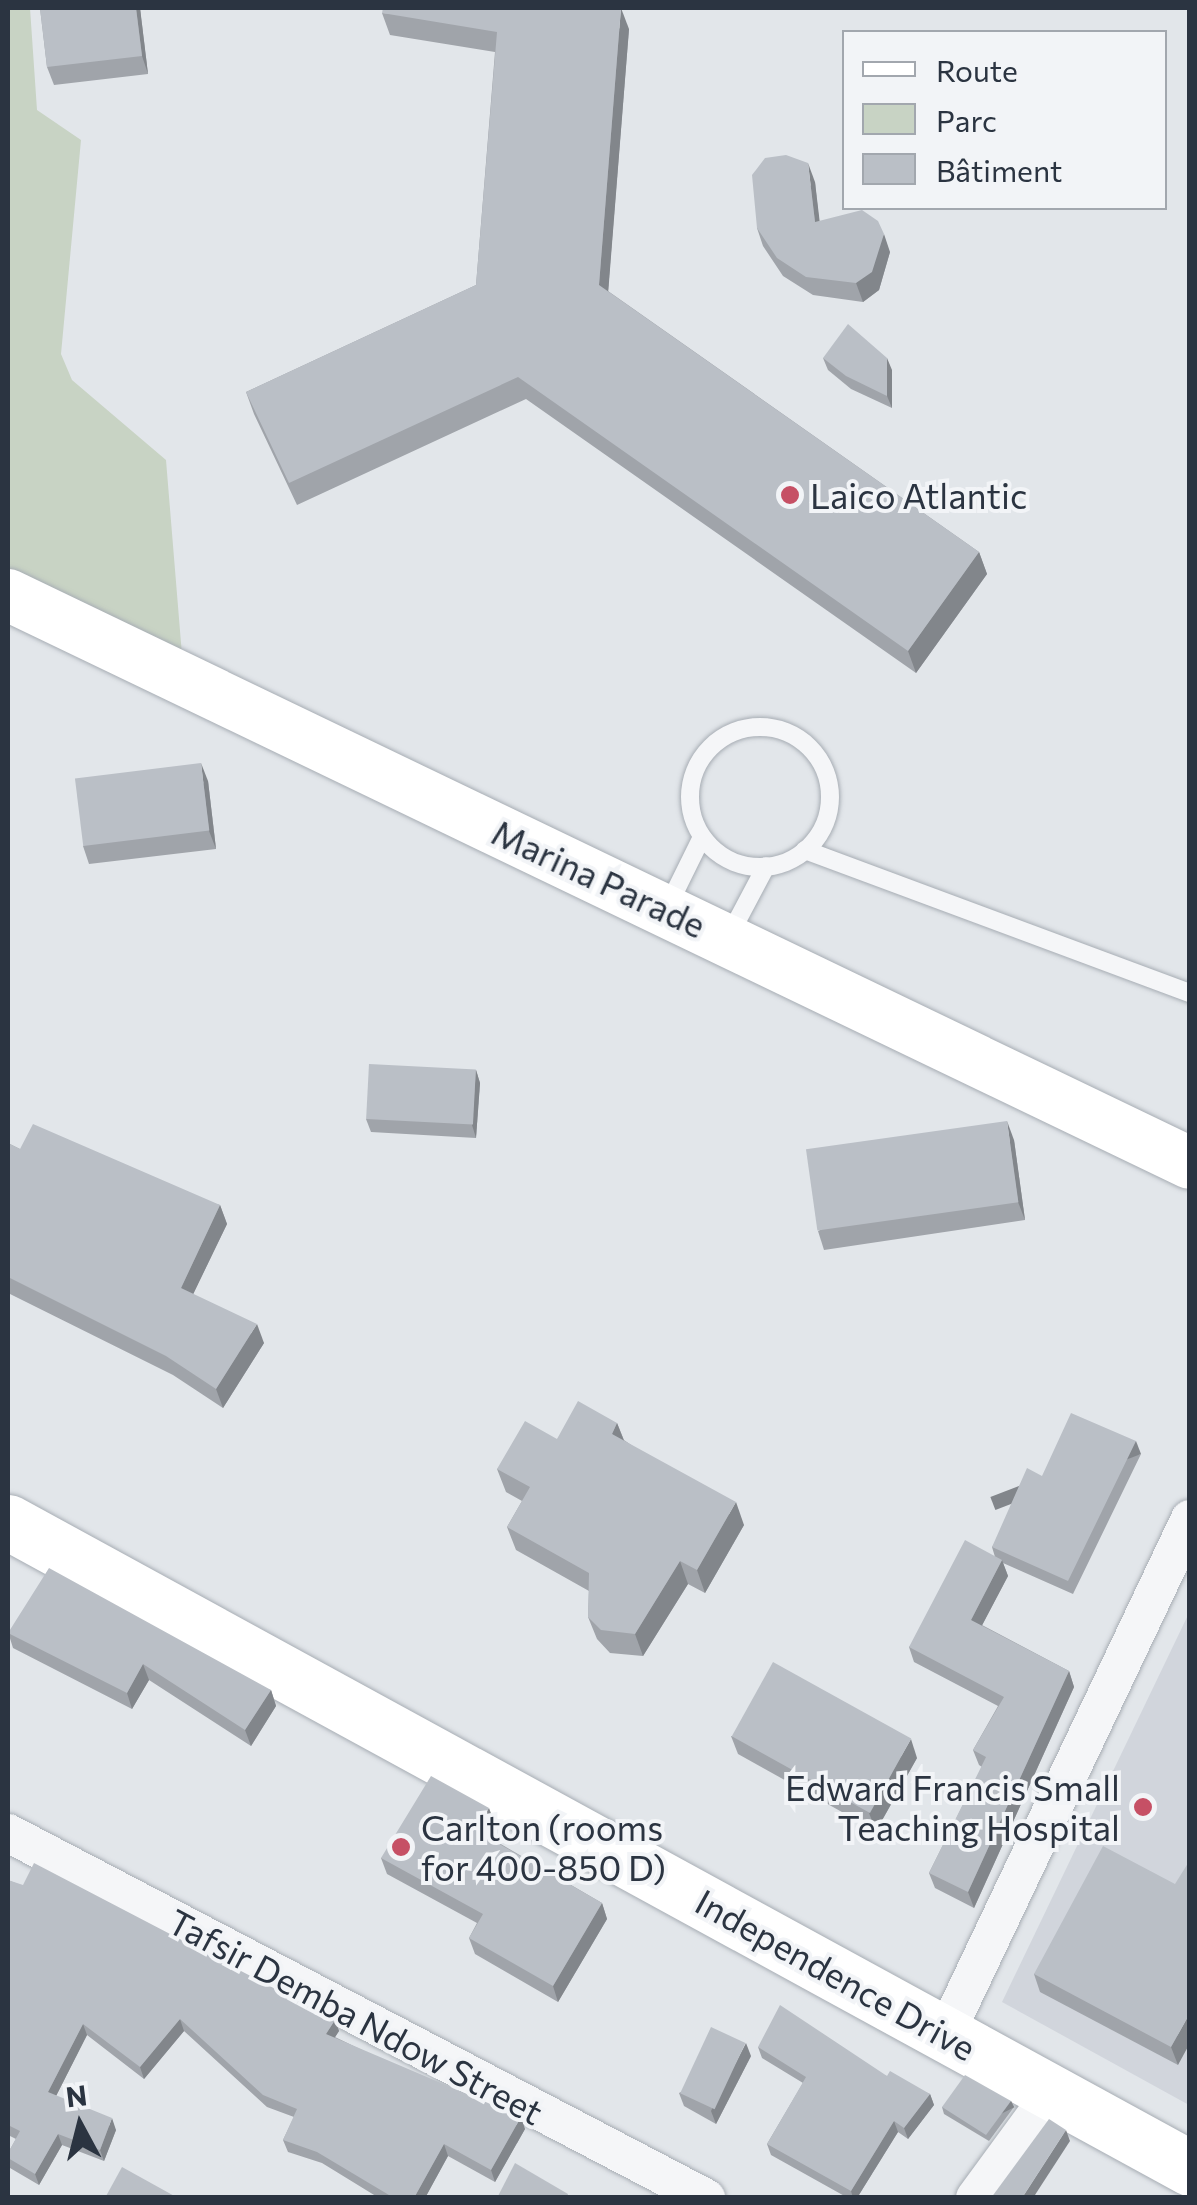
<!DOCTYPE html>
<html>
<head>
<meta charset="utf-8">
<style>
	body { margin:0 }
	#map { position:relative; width:1197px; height:2205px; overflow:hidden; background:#e2e6ea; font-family:Commissioner,sans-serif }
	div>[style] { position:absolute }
	.built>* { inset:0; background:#d1d5dc }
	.green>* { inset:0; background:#c8d3c4 }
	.roads { filter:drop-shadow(0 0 2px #a7adb4) drop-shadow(0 0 2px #a7adb4) }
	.lane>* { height:18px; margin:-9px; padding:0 9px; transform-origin:9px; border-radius:9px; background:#f5f6f8 }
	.lane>.ring { margin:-9px; padding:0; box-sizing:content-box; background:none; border:18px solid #f5f6f8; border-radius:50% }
	.street>* { height:38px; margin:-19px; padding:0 19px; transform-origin:19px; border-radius:19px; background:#f5f6f8 }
	.secondary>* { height:52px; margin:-26px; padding:0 26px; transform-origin:26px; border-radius:26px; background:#fff }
	.highway>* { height:55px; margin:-27.5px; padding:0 27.5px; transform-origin:27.5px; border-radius:27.5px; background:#fff }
	.wall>* { inset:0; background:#a0a4aa }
	.shaded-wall>* { inset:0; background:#82868b; transform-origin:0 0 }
	.building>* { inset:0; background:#babfc6; transform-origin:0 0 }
	.dots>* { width:28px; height:28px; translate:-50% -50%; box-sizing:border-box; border:5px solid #f2f4f7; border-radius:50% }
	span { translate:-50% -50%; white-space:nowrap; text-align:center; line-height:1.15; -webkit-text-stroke:8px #f2f4f7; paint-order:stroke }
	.poi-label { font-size:35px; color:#2b3441 }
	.left { translate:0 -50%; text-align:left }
	.right { translate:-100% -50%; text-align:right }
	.street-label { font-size:35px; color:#2b3441 }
	.frame { position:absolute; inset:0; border:10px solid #2b3441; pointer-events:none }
	.legend { position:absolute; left:842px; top:30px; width:325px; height:180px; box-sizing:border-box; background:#f2f4f7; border:2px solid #a2a7ae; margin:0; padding:12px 18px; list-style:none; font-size:30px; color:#2b3441 }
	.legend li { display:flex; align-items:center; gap:20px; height:50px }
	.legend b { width:50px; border:2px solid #a2a7ae }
	.north { position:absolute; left:30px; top:2075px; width:100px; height:100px; -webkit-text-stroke:8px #f2f4f7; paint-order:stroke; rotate:353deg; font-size:28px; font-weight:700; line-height:40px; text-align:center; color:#2b3441 }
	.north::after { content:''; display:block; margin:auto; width:35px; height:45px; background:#2b3441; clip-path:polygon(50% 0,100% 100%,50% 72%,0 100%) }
</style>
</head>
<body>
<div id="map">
	<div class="built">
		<div style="clip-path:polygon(1189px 1613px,1189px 2105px,1002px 2002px)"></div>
	</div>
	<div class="green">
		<div style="clip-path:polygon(8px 8px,30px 8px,37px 110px,81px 140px,61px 354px,72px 380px,166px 460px,182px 655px,8px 575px)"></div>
	</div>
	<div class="roads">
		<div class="lane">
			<div class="ring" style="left:690px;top:727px;width:122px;height:122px"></div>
			<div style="left:805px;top:850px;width:411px;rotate:20.4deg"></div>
			<div style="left:667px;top:908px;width:79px;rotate:-63.8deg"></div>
			<div style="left:729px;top:936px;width:79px;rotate:-62.1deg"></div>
		</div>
		<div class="street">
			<div style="left:8px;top:1833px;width:788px;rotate:27.61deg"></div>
			<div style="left:946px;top:2033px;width:569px;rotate:-64.61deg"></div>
			<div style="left:975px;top:2198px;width:129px;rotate:-53.8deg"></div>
		</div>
		<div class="secondary">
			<div style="left:8px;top:595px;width:1311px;rotate:25.67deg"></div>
		</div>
		<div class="highway">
			<div style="left:8px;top:1522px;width:1347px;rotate:28.66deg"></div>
		</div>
	</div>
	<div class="wall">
		<div style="clip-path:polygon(40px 8px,140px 8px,148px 74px,54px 85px,47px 67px)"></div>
		<div style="clip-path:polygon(382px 13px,629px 29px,608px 291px,979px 552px,987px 574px,916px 673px,526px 399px,297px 505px,254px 414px,246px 392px,476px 285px,495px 52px,390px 35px)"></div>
		<div style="clip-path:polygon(815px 182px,819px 221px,890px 252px,879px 290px,863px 302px,813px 295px,783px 276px,763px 246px,757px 228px)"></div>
		<div style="clip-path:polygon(823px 358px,892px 370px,892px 408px,851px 389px,828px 370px)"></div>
		<div style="clip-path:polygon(208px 781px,216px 849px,89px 864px,83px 846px)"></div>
		<div style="clip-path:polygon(476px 1070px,480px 1083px,476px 1138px,371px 1132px,366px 1119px)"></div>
		<div style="clip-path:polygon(1014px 1140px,1025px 1220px,824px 1250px,818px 1231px)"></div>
		<div style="clip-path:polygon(8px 1143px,20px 1149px,220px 1205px,227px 1224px,193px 1294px,264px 1343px,223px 1408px,173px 1375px,8px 1293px)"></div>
		<div style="clip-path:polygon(617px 1423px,624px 1440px,744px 1525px,705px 1593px,688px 1584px,643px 1656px,610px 1653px,597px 1639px,588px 1617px,589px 1591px,516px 1550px,507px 1527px,522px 1501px,506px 1492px,497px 1469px,557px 1439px)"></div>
		<div style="clip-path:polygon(1141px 1454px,1073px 1594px,1003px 1563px,1008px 1576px,982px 1625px,1069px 1671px,1074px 1687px,974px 1908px,935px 1888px,929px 1873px,982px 1767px,979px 1765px,973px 1750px,998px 1706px,914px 1662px,909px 1647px,995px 1557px,992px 1547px,1042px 1476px)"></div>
		<div style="clip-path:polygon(8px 1632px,271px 1690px,276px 1706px,251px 1746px,149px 1680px,132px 1709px,13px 1648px)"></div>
		<div style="clip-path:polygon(731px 1736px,917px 1758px,876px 1831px,738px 1754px)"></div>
		<div style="clip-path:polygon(495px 1824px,487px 1836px,602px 1903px,607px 1919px,558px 2002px,475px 1954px,469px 1938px,477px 1923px,387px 1874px,381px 1858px)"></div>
		<div style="clip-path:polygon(8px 1880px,335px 2020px,339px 2031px,335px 2037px,525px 2129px,495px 2182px,448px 2156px,425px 2198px,379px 2198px,322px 2163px,288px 2152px,283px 2140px,294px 2117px,267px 2107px,184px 2031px,144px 2079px,87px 2035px,56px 2096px,116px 2130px,104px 2161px,62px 2145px,39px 2185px,10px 2168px,8px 2162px,8px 2153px,16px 2139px,8px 2135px)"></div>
		<div style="clip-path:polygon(1175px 1884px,1178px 2065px,1040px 1992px,1034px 1974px)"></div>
		<div style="clip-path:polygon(758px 2047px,887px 2076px,930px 2094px,934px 2105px,908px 2139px,898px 2132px,857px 2198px,848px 2198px,771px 2155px,767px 2144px,803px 2083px,762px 2058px)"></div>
		<div style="clip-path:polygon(751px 2056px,716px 2124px,684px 2106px,679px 2093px)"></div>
		<div style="clip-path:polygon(1011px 2101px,1014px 2107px,989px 2141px,944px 2114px,942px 2107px)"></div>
	</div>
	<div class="shaded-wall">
		<div style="clip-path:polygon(136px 8px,140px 8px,148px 74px,142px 56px)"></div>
		<div style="clip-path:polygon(621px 8px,629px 29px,607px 307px,599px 285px)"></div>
		<div style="clip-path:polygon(808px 163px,815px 182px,822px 241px,815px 222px)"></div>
		<div style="clip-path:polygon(884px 234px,890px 252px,879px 290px,863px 302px,856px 283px)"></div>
		<div style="clip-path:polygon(887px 358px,892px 370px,892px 408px,887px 396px)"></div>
		<div style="clip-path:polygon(979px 552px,987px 574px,916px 673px,908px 651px)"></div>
		<div style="clip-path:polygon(201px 763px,208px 781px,216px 849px,209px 831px)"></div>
		<div style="clip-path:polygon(476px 1070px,480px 1083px,476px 1138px,472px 1125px)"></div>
		<div style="clip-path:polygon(1007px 1121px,1014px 1140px,1025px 1220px,1018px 1202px)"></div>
		<div style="clip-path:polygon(220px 1205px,227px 1224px,187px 1307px,181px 1288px)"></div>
		<div style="clip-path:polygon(257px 1324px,264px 1343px,223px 1408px,216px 1389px)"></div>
		<div style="clip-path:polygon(617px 1423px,626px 1446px,612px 1434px)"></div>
		<div style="left:1136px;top:1441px;width:14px;height:156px;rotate:69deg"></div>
		<div style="clip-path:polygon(736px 1502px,744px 1525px,705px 1593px,697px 1570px)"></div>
		<div style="clip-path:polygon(1002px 1560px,1008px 1576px,977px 1635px,971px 1620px)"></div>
		<div style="clip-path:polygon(680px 1561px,688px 1584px,643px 1656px,635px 1634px)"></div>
		<div style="clip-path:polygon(143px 1664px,149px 1680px,132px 1709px,127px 1693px)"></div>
		<div style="clip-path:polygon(1069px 1671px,1074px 1687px,974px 1908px,968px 1892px)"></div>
		<div style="clip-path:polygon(271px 1690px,276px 1706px,251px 1746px,245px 1730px)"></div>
		<div style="clip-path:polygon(911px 1739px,917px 1758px,876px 1831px,869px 1813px)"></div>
		<div style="clip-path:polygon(489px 1808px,495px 1824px,481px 1846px,475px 1830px)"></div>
		<div style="clip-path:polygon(602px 1903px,607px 1919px,558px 2002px,553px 1986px)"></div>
		<div style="clip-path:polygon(1190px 2013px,1190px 2043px,1178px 2065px,1171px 2047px)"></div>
		<div style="clip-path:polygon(180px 2019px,184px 2031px,144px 2079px,140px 2067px)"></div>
		<div style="clip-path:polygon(335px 2020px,339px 2031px,330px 2045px,326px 2034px)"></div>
		<div style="clip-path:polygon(83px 2024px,87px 2035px,52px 2104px,48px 2092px)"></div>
		<div style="clip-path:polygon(746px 2043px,751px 2056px,716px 2124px,711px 2111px)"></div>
		<div style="clip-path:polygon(930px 2094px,934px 2105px,908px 2139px,904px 2128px)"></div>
		<div style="left:1011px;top:2101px;width:7px;height:42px;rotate:63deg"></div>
		<div style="clip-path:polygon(521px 2117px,525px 2129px,495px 2182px,491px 2170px)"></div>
		<div style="clip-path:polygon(112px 2118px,116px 2130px,104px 2161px,100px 2150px)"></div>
		<div style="clip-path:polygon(894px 2121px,898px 2132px,857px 2198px,853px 2198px,851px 2191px)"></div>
		<div style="clip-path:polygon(1066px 2130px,1070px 2141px,1033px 2198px,1022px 2198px)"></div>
		<div style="clip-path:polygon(58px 2134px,62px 2145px,39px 2185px,35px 2174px)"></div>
		<div style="clip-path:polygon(444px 2144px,448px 2156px,425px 2198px,414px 2198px)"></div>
	</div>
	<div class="building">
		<div style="clip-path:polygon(40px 8px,136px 8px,142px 56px,47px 67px)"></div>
		<div style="clip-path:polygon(383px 8px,621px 8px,599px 285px,979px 552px,908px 651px,518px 377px,289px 483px,246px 392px,476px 285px,497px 32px,382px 13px)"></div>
		<div style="clip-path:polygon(786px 155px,808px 163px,815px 222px,862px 210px,878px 221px,884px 234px,872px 272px,856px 283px,806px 277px,777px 258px,757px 228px,752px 175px,765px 158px)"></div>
		<div style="clip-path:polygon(848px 324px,887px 358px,887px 396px,846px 376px,823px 358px)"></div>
		<div style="left:201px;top:763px;width:68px;height:127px;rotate:83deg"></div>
		<div style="left:369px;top:1064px;width:107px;height:55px;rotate:3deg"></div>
		<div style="left:1007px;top:1121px;width:82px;height:203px;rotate:82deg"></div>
		<div style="clip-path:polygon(33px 1124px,220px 1205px,181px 1288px,257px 1324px,216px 1389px,166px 1356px,8px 1277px,8px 1143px,20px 1149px)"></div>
		<div style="clip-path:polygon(578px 1401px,617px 1423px,612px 1434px,736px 1502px,697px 1570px,680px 1561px,635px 1634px,601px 1630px,588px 1617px,589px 1573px,507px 1527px,530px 1487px,497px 1469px,525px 1421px,557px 1439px)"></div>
		<div style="clip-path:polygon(1071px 1413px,1136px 1441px,1068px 1581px,992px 1547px,1027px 1468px,1042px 1476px)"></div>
		<div style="clip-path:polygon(965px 1540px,1002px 1560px,971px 1620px,1069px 1671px,968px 1892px,929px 1873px,986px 1757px,973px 1750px,1004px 1697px,909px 1647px)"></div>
		<div style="clip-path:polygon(49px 1568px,271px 1690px,245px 1730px,143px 1664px,127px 1693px,8px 1633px)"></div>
		<div style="left:773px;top:1662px;width:158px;height:85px;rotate:29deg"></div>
		<div style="clip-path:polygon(431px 1776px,489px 1808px,475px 1830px,602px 1903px,553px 1986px,469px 1938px,483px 1914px,381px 1858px)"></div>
		<div style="clip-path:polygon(1103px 1846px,1175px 1884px,1190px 1860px,1190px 2013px,1171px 2047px,1034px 1974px)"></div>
		<div style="clip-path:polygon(34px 1863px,335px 2020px,326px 2034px,521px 2117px,491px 2170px,444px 2144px,414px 2198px,394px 2198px,317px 2152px,283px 2140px,297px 2109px,263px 2095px,180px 2019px,140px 2067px,83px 2024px,48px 2092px,112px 2118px,100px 2150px,58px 2134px,35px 2174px,8px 2158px,8px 2153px,20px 2131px,8px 2125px,8px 1880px,23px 1885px)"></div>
		<div style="clip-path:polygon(780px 2005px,887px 2076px,890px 2071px,930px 2094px,904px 2128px,894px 2121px,851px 2191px,767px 2144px,806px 2077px,758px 2047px)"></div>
		<div style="left:711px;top:2027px;width:38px;height:73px;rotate:25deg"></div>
		<div style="clip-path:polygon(965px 2075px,1011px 2101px,986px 2135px,942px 2107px)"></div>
		<div style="clip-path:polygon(1049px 2119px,1066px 2130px,1022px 2198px,991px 2198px)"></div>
		<div style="clip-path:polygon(515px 2163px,568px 2194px,567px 2198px,497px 2198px)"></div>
		<div style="clip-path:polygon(122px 2167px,178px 2198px,105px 2198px)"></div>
	</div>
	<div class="dots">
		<div style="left:790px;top:495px;background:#c65065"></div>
		<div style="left:1143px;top:1807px;background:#c65065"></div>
		<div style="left:401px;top:1847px;background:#c65065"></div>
	</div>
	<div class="poi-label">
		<span class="left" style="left:810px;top:495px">Laico Atlantic</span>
		<span class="right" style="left:1120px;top:1807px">Edward Francis Small<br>Teaching Hospital</span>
		<span class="left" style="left:421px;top:1847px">Carlton (rooms<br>for 400-850 D)</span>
	</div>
	<div class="street-label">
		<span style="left:599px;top:878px;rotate:25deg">Marina Parade</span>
		<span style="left:836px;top:1974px;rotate:29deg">Independence Drive</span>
		<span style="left:356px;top:2016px;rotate:28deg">Tafsir Demba Ndow Street</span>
	</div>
	<div class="frame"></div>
	<ul class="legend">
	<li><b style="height:12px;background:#fff"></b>Route</li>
	<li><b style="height:28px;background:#c8d3c4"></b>Parc</li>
	<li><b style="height:28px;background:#babfc6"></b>Bâtiment</li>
	</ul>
	<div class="north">N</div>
</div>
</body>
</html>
